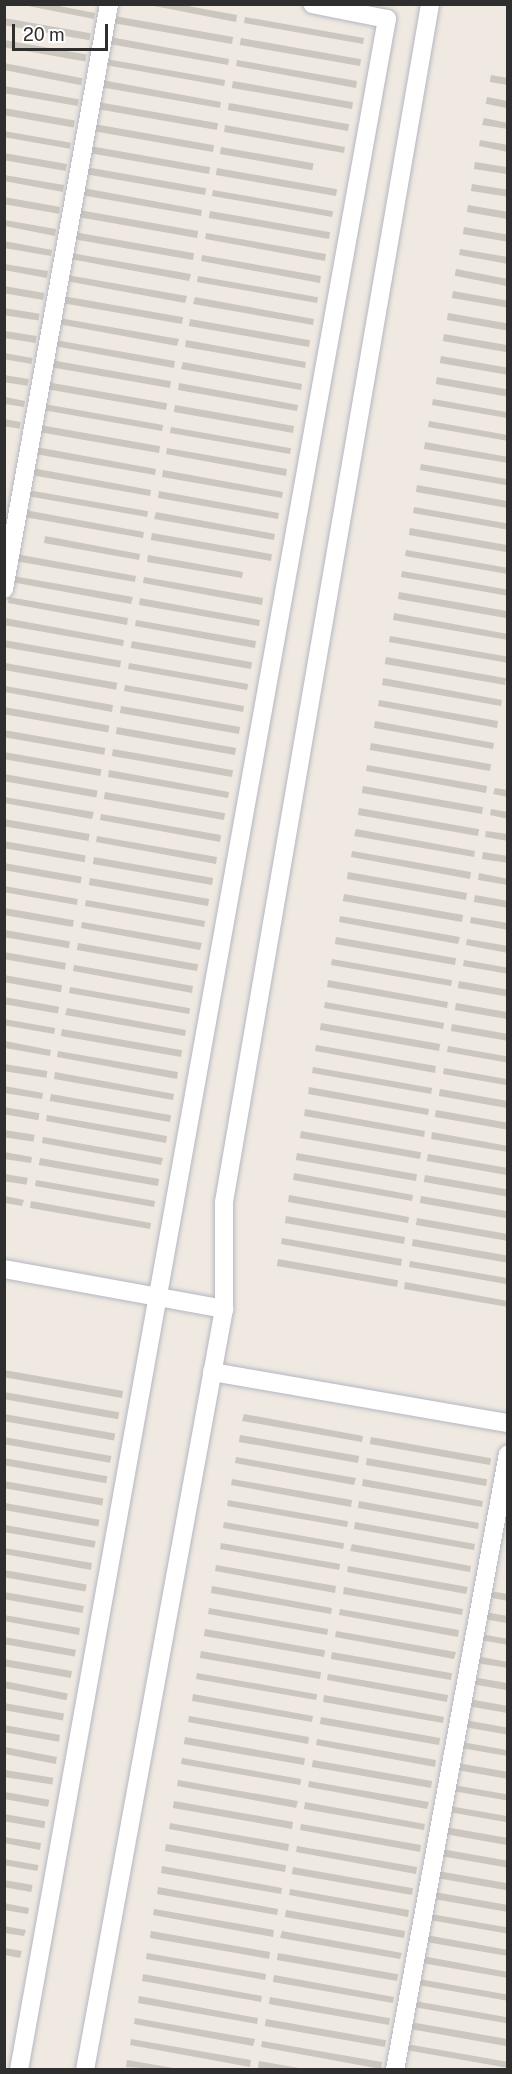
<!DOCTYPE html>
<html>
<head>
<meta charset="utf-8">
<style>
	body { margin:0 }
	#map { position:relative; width:512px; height:2074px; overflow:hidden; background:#efe9e1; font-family:"Public Sans",sans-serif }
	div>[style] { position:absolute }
	.building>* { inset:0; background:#cbc7bf; transform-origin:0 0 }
	.roads { filter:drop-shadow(0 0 2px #b4b7c1) drop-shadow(0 0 2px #b4b7c1) }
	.service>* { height:18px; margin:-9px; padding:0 9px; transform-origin:9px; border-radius:9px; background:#fff }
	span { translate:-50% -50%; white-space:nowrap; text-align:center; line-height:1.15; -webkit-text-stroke:5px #fff; paint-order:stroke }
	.frame { position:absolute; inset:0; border:6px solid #2e2e2e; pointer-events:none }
	.scale { position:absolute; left:12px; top:24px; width:96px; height:27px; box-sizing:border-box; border:3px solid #2e2e2e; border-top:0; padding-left:8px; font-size:18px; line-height:21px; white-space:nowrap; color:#2e2e2e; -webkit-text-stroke:4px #fff; paint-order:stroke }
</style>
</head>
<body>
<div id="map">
	<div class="building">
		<div style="clip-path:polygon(18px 4px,49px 4px,95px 13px,94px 19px)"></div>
		<div style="clip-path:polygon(144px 4px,177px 4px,237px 15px,236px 22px)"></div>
		<div style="left:114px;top:16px;width:121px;height:7px;rotate:10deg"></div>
		<div style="left:245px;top:17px;width:121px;height:6px;rotate:10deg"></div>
		<div style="left:4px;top:18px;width:88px;height:7px;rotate:10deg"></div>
		<div style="clip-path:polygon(110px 37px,229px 59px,228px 65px,109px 44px)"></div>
		<div style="left:241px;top:38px;width:122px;height:7px;rotate:10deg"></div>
		<div style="left:4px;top:40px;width:84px;height:7px;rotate:10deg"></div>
		<div style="left:106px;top:59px;width:121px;height:6px;rotate:10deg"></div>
		<div style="clip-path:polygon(237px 60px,357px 81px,356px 88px,236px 66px)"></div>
		<div style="left:4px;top:63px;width:80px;height:7px;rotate:11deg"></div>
		<div style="left:491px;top:75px;width:17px;height:7px;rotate:10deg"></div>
		<div style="clip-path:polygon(102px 80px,221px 102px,220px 108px,100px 87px)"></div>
		<div style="left:233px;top:81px;width:122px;height:7px;rotate:10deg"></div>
		<div style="left:4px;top:86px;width:76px;height:7px;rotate:10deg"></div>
		<div style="left:487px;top:97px;width:21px;height:7px;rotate:11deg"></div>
		<div style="left:98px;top:102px;width:122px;height:7px;rotate:10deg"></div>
		<div style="left:229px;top:103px;width:122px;height:7px;rotate:10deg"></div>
		<div style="left:4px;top:108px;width:72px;height:7px;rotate:10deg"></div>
		<div style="clip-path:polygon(484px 118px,508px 123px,508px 129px,482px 125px)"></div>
		<div style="left:94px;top:124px;width:122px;height:7px;rotate:10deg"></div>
		<div style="clip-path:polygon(225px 125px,345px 147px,344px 153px,224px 132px)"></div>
		<div style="left:4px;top:131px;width:68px;height:6px;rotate:10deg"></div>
		<div style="clip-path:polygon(480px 140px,508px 145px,508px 152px,479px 146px)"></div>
		<div style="left:90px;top:146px;width:122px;height:7px;rotate:10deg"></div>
		<div style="left:221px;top:147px;width:94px;height:7px;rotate:10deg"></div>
		<div style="left:4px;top:153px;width:64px;height:7px;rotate:10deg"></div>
		<div style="left:475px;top:162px;width:33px;height:7px;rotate:9deg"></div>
		<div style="left:86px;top:167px;width:122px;height:7px;rotate:10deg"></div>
		<div style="left:217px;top:168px;width:122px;height:7px;rotate:10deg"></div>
		<div style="clip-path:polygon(4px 175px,64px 185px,63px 192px,4px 181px)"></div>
		<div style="left:472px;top:184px;width:36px;height:7px;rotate:9deg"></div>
		<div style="clip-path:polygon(83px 188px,202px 210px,201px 216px,81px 195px)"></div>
		<div style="left:213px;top:190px;width:122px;height:6px;rotate:10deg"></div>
		<div style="left:4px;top:197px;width:57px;height:7px;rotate:10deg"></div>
		<div style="left:468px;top:205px;width:41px;height:7px;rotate:10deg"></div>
		<div style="left:79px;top:210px;width:121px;height:7px;rotate:10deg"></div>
		<div style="left:210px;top:211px;width:122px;height:7px;rotate:10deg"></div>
		<div style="clip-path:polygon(5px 220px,56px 229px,55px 236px,5px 226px)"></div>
		<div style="left:464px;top:227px;width:45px;height:7px;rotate:10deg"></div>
		<div style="left:74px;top:232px;width:122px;height:7px;rotate:10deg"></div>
		<div style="clip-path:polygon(206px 233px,326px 254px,325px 261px,205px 239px)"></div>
		<div style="clip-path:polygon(4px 241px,52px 250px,51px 256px,4px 248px)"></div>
		<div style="clip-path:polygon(460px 249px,508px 257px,508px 264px,459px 255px)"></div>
		<div style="clip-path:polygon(71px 253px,191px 274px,189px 281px,70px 259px)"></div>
		<div style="clip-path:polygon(202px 255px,321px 276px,320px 283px,201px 261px)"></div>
		<div style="clip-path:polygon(4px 264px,48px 271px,47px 278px,4px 270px)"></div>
		<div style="left:456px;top:269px;width:53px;height:7px;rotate:11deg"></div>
		<div style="clip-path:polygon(67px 275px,187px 296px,185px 303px,66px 281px)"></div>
		<div style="left:198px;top:276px;width:122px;height:6px;rotate:10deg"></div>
		<div style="left:4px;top:286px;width:41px;height:7px;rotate:10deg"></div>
		<div style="left:453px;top:291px;width:56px;height:7px;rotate:10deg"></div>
		<div style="left:63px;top:296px;width:122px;height:7px;rotate:10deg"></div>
		<div style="clip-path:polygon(195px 297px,314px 319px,313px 325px,193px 304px)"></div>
		<div style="left:4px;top:308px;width:36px;height:7px;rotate:9deg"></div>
		<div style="left:448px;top:313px;width:61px;height:7px;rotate:10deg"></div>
		<div style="clip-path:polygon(59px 318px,179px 339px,177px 346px,58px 324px)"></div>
		<div style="left:190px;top:319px;width:122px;height:7px;rotate:10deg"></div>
		<div style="left:5px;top:331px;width:32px;height:7px;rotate:9deg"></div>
		<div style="left:444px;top:334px;width:65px;height:7px;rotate:10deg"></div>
		<div style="clip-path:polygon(55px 340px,175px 361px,174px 368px,54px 346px)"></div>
		<div style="clip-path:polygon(186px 340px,306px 362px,305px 368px,185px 347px)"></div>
		<div style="left:4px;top:353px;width:29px;height:6px;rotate:10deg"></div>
		<div style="left:441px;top:356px;width:68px;height:7px;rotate:10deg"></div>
		<div style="left:51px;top:360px;width:122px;height:7px;rotate:10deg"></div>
		<div style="clip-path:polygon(183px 362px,302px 384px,301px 390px,181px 369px)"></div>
		<div style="left:4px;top:375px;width:25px;height:7px;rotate:9deg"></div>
		<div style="left:437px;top:377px;width:72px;height:7px;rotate:10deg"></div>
		<div style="left:47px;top:382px;width:122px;height:7px;rotate:10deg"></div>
		<div style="clip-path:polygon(179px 383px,298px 405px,297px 411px,178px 390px)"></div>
		<div style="clip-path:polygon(5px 397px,25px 401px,24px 407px,5px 404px)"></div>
		<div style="left:433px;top:399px;width:76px;height:6px;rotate:10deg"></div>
		<div style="left:44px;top:404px;width:121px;height:6px;rotate:10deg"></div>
		<div style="left:175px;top:405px;width:121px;height:7px;rotate:10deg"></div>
		<div style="left:4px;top:419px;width:17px;height:7px;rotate:10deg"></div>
		<div style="left:429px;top:421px;width:80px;height:6px;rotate:10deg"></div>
		<div style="left:40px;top:425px;width:122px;height:7px;rotate:10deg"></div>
		<div style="left:171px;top:427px;width:122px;height:6px;rotate:10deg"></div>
		<div style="clip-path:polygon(425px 442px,508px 457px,508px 463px,424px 449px)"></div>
		<div style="clip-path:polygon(36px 447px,156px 469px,155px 475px,35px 454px)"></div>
		<div style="clip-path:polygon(167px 448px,287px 469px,286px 476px,166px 454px)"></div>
		<div style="left:421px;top:464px;width:88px;height:6px;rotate:10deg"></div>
		<div style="clip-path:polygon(32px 468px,151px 490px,150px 496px,31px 475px)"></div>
		<div style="clip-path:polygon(163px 470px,283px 492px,282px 498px,162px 477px)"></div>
		<div style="left:417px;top:485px;width:92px;height:7px;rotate:10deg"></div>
		<div style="left:28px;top:490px;width:122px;height:6px;rotate:10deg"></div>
		<div style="clip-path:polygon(159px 491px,279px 513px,278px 519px,158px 498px)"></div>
		<div style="left:414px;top:507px;width:95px;height:6px;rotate:10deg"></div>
		<div style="clip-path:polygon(25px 510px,144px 532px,143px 538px,24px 517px)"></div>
		<div style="clip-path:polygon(156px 512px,275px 534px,274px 540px,154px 519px)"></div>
		<div style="left:410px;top:528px;width:100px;height:7px;rotate:10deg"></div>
		<div style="left:152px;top:533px;width:122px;height:7px;rotate:10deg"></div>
		<div style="clip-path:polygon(45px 536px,140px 554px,139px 560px,44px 543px)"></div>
		<div style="left:406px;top:550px;width:104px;height:6px;rotate:10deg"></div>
		<div style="clip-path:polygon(16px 554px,136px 576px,135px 582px,15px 561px)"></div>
		<div style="clip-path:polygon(148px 555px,243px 572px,242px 578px,147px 562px)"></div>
		<div style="left:402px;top:571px;width:108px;height:6px;rotate:10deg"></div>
		<div style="clip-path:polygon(13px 576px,133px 597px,131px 604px,11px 582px)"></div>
		<div style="clip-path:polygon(144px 577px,263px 598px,262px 605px,143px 583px)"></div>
		<div style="left:399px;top:592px;width:111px;height:7px;rotate:10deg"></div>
		<div style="clip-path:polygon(9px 597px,128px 618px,127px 625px,8px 603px)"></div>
		<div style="clip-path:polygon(140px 598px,260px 620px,259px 626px,139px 605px)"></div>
		<div style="clip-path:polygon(394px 613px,508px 634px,508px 640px,393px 620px)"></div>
		<div style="clip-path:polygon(5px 618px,124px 640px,123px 646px,4px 625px)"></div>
		<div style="clip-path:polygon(136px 620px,256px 641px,255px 648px,135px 626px)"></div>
		<div style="left:390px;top:636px;width:120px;height:6px;rotate:10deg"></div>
		<div style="left:4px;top:640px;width:119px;height:7px;rotate:10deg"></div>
		<div style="left:132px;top:641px;width:122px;height:7px;rotate:10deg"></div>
		<div style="left:386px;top:657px;width:122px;height:7px;rotate:10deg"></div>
		<div style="left:5px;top:663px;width:114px;height:7px;rotate:10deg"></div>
		<div style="left:129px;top:663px;width:121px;height:6px;rotate:10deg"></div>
		<div style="clip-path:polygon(383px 678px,502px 700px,501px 706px,382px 685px)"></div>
		<div style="left:125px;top:685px;width:121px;height:6px;rotate:10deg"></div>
		<div style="clip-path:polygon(5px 686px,113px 705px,112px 712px,5px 692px)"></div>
		<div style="clip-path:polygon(379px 700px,498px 721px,497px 728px,378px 706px)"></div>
		<div style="left:121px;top:706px;width:121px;height:7px;rotate:10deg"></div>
		<div style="left:4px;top:707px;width:107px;height:7px;rotate:10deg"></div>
		<div style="clip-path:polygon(375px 721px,494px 743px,493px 749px,374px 728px)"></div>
		<div style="left:117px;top:727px;width:121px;height:7px;rotate:10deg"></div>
		<div style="left:4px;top:730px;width:103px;height:7px;rotate:10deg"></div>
		<div style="left:371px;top:743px;width:122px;height:7px;rotate:10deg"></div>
		<div style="left:113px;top:749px;width:122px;height:7px;rotate:10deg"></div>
		<div style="left:4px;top:752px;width:99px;height:7px;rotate:10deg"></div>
		<div style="clip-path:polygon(367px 765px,487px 786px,486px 793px,366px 771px)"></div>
		<div style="clip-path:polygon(109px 770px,229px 792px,228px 798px,108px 777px)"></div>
		<div style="left:4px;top:774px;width:95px;height:7px;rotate:10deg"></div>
		<div style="left:363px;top:786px;width:122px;height:7px;rotate:10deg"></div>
		<div style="clip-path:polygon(495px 788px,508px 790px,508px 797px,493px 794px)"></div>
		<div style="left:105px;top:792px;width:122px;height:7px;rotate:10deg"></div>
		<div style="clip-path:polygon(4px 797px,94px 812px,92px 819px,4px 803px)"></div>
		<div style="left:359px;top:808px;width:122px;height:7px;rotate:10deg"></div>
		<div style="clip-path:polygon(491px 809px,508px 812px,508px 819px,490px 815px)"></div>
		<div style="clip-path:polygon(101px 814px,221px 835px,220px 842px,100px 820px)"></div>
		<div style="left:4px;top:819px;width:87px;height:7px;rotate:10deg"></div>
		<div style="clip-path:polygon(356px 829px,475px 851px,474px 857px,354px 836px)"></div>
		<div style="clip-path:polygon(486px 831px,508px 834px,508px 841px,485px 837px)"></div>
		<div style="clip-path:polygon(97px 836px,217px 857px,216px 864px,96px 842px)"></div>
		<div style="left:4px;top:841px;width:83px;height:7px;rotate:10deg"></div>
		<div style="clip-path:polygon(352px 851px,471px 872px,470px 879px,351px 857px)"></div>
		<div style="left:483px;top:852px;width:25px;height:7px;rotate:9deg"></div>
		<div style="left:94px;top:857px;width:121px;height:7px;rotate:10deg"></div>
		<div style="left:4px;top:863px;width:79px;height:7px;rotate:10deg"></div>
		<div style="left:348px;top:872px;width:121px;height:7px;rotate:10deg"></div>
		<div style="clip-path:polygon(479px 873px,508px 879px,508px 885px,478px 880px)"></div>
		<div style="left:90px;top:878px;width:121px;height:7px;rotate:10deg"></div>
		<div style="left:4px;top:886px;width:75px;height:6px;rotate:10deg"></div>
		<div style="left:344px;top:894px;width:121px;height:7px;rotate:10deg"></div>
		<div style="left:475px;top:895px;width:34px;height:7px;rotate:10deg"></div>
		<div style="left:86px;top:900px;width:121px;height:6px;rotate:10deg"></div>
		<div style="left:5px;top:908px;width:70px;height:7px;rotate:10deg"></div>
		<div style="clip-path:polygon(340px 916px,460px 937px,458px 944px,339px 922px)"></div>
		<div style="clip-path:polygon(471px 917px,508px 923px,508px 930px,470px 923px)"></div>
		<div style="clip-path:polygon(82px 922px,202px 943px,200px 950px,81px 928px)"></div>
		<div style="left:5px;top:930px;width:66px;height:7px;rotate:10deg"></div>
		<div style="left:336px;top:937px;width:122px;height:7px;rotate:10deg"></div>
		<div style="clip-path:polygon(467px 939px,508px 946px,508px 953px,466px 945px)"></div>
		<div style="left:78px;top:943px;width:122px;height:7px;rotate:10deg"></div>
		<div style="left:4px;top:952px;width:63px;height:7px;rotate:10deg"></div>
		<div style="left:332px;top:959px;width:122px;height:6px;rotate:10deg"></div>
		<div style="left:464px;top:960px;width:45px;height:6px;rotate:10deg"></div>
		<div style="clip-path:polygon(74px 965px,193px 986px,192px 993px,73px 971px)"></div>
		<div style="left:4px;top:975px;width:59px;height:7px;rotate:10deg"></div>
		<div style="clip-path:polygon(328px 980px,448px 1002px,447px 1008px,327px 987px)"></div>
		<div style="left:459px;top:981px;width:50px;height:7px;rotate:10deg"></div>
		<div style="left:70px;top:987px;width:122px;height:6px;rotate:10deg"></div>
		<div style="left:4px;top:997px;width:56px;height:7px;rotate:10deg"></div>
		<div style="left:325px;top:1002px;width:121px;height:6px;rotate:10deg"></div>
		<div style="left:456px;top:1003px;width:53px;height:7px;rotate:10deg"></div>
		<div style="clip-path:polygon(67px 1008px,186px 1030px,185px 1036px,65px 1015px)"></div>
		<div style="left:4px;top:1019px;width:52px;height:6px;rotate:10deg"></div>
		<div style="left:321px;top:1023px;width:121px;height:7px;rotate:10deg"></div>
		<div style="left:452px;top:1024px;width:57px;height:7px;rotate:10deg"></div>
		<div style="left:62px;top:1029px;width:122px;height:7px;rotate:10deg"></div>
		<div style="clip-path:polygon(5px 1041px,51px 1050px,50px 1056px,5px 1048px)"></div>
		<div style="clip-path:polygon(316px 1045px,436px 1066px,435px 1073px,315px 1051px)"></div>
		<div style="left:448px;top:1046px;width:61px;height:6px;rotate:10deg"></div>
		<div style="clip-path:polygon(58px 1051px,178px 1072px,177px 1079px,57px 1057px)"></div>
		<div style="left:4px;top:1064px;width:44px;height:7px;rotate:9deg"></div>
		<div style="left:313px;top:1067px;width:121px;height:6px;rotate:10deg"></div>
		<div style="left:444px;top:1068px;width:65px;height:6px;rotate:10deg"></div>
		<div style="clip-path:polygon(55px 1072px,174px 1094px,173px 1100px,54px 1079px)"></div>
		<div style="clip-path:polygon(4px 1086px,43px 1093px,42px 1099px,4px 1093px)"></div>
		<div style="clip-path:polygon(309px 1087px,429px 1109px,428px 1115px,308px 1094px)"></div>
		<div style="left:440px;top:1089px;width:69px;height:7px;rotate:10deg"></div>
		<div style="left:51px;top:1094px;width:122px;height:7px;rotate:10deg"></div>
		<div style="left:4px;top:1107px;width:36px;height:7px;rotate:10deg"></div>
		<div style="clip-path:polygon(305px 1109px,425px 1131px,424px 1137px,304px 1116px)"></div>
		<div style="left:436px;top:1110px;width:73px;height:7px;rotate:10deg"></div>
		<div style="clip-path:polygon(47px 1115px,167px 1136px,166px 1143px,46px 1121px)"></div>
		<div style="left:4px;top:1130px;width:31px;height:7px;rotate:9deg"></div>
		<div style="left:301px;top:1131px;width:122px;height:7px;rotate:10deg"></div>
		<div style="clip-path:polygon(432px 1132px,508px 1146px,508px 1152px,431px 1139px)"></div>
		<div style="clip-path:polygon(43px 1137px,163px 1158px,161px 1165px,42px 1143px)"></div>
		<div style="clip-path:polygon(4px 1152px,32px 1157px,31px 1163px,4px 1159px)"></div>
		<div style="left:297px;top:1153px;width:122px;height:7px;rotate:10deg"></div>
		<div style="left:428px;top:1154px;width:81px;height:7px;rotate:10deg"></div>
		<div style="left:40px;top:1158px;width:121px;height:7px;rotate:10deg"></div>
		<div style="clip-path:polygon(294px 1173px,413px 1195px,412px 1201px,293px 1180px)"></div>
		<div style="left:4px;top:1174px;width:24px;height:7px;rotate:9deg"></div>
		<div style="left:425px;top:1175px;width:84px;height:7px;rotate:10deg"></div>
		<div style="left:36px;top:1180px;width:121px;height:6px;rotate:10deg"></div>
		<div style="clip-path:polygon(289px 1195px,409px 1217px,408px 1223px,288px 1202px)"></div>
		<div style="clip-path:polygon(5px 1196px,24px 1200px,22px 1206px,5px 1203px)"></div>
		<div style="left:421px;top:1196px;width:88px;height:7px;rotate:10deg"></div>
		<div style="clip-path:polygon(31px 1201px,151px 1223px,150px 1229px,30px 1208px)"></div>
		<div style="left:286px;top:1216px;width:121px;height:7px;rotate:10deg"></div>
		<div style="left:417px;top:1218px;width:92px;height:7px;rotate:10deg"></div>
		<div style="clip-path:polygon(282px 1238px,402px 1259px,401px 1266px,281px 1244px)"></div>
		<div style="left:413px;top:1239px;width:97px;height:7px;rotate:10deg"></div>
		<div style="left:278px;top:1259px;width:122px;height:7px;rotate:10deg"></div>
		<div style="left:410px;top:1261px;width:100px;height:6px;rotate:10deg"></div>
		<div style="clip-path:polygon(405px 1282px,508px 1301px,508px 1307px,404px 1289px)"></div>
		<div style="left:4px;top:1370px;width:121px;height:7px;rotate:10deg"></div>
		<div style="left:4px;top:1392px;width:117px;height:7px;rotate:10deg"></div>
		<div style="left:4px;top:1414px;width:113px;height:7px;rotate:10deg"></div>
		<div style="clip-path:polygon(244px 1414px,363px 1436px,362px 1442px,242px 1421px)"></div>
		<div style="left:240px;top:1435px;width:121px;height:7px;rotate:10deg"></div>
		<div style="left:4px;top:1437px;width:109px;height:7px;rotate:10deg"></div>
		<div style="left:371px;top:1437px;width:122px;height:7px;rotate:10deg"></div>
		<div style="clip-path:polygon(236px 1457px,356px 1478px,354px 1485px,235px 1463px)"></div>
		<div style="left:4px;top:1458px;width:105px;height:7px;rotate:10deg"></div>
		<div style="left:367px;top:1458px;width:122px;height:7px;rotate:10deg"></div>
		<div style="clip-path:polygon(232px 1479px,352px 1500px,351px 1507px,231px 1485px)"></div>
		<div style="clip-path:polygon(363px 1479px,483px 1501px,482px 1507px,362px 1486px)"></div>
		<div style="left:4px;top:1481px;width:101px;height:7px;rotate:10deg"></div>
		<div style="left:228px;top:1500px;width:122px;height:6px;rotate:10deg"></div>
		<div style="clip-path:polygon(359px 1501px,479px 1523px,478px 1529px,358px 1508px)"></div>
		<div style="left:5px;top:1503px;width:96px;height:7px;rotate:10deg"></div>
		<div style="left:224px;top:1522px;width:122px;height:6px;rotate:10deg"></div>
		<div style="clip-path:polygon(355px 1522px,475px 1544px,474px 1550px,354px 1529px)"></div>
		<div style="left:5px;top:1525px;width:92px;height:7px;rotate:10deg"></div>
		<div style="left:221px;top:1543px;width:121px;height:6px;rotate:10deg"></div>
		<div style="clip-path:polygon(352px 1544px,471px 1566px,470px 1572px,350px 1551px)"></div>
		<div style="clip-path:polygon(4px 1548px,92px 1563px,91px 1570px,4px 1554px)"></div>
		<div style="clip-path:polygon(216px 1565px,336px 1586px,335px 1593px,215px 1571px)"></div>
		<div style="clip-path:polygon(348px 1566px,468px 1587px,466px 1594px,347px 1572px)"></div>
		<div style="left:4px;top:1570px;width:84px;height:7px;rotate:10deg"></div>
		<div style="clip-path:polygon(212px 1586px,332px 1608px,331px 1614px,211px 1593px)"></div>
		<div style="clip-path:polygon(344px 1587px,463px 1609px,462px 1615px,343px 1594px)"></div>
		<div style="clip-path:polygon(483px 1590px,508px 1594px,508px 1601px,482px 1596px)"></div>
		<div style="left:4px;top:1592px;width:81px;height:7px;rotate:10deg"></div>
		<div style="left:209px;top:1608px;width:121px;height:6px;rotate:10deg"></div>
		<div style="clip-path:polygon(340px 1609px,459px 1630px,458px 1637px,339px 1615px)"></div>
		<div style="left:479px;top:1611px;width:29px;height:7px;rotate:10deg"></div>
		<div style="clip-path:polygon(4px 1615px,80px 1628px,79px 1635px,4px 1621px)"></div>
		<div style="left:205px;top:1629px;width:122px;height:7px;rotate:10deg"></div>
		<div style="clip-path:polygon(336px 1631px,456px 1652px,454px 1659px,335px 1637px)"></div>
		<div style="left:475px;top:1633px;width:34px;height:6px;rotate:10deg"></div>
		<div style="left:4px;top:1637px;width:73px;height:7px;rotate:10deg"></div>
		<div style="left:201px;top:1651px;width:122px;height:7px;rotate:10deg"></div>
		<div style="left:332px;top:1652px;width:122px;height:7px;rotate:10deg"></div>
		<div style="clip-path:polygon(471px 1655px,508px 1662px,508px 1668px,470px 1662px)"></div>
		<div style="left:4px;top:1659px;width:69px;height:7px;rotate:10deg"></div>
		<div style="left:197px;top:1673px;width:122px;height:6px;rotate:10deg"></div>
		<div style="clip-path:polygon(328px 1674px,448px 1695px,447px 1702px,327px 1680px)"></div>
		<div style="left:467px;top:1676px;width:42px;height:7px;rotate:10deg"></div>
		<div style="left:4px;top:1681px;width:65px;height:7px;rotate:11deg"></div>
		<div style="clip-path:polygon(193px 1694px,313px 1716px,312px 1722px,192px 1701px)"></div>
		<div style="clip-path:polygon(324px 1695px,444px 1717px,443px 1723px,323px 1702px)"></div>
		<div style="left:463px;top:1698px;width:46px;height:7px;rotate:10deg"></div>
		<div style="left:4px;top:1703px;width:61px;height:7px;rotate:10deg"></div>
		<div style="clip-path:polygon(189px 1716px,309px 1737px,308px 1744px,188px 1722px)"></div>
		<div style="left:321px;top:1717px;width:121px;height:7px;rotate:10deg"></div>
		<div style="left:459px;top:1719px;width:50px;height:7px;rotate:10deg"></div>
		<div style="left:4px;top:1725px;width:57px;height:7px;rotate:10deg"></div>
		<div style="left:185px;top:1737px;width:122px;height:7px;rotate:10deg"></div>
		<div style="clip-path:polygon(317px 1739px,436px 1760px,435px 1767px,316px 1745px)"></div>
		<div style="left:456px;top:1741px;width:53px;height:6px;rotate:10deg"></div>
		<div style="left:5px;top:1747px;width:53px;height:7px;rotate:11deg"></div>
		<div style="left:182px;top:1758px;width:121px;height:6px;rotate:10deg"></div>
		<div style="left:313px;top:1760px;width:121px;height:7px;rotate:10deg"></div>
		<div style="left:452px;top:1762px;width:57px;height:7px;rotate:10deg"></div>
		<div style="left:5px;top:1770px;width:49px;height:7px;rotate:9deg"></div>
		<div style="clip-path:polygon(178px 1780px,298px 1801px,296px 1808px,177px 1786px)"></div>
		<div style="clip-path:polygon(309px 1781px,429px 1802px,427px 1809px,308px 1787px)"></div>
		<div style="left:448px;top:1784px;width:61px;height:6px;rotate:10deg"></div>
		<div style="left:5px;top:1792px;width:45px;height:7px;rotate:10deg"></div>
		<div style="left:174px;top:1801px;width:121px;height:7px;rotate:10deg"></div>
		<div style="clip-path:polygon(305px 1802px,425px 1824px,424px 1830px,304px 1809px)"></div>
		<div style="left:444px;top:1805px;width:65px;height:6px;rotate:10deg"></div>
		<div style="left:4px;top:1814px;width:42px;height:7px;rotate:10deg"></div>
		<div style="clip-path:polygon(170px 1823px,289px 1844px,288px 1851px,169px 1829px)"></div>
		<div style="clip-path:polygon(301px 1824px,421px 1845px,420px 1852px,300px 1830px)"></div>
		<div style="left:440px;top:1826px;width:69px;height:7px;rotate:10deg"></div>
		<div style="clip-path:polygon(4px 1837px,41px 1843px,40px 1850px,4px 1843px)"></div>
		<div style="left:166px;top:1844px;width:122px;height:7px;rotate:10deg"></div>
		<div style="clip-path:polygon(297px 1846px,417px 1867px,416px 1874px,296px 1852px)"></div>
		<div style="left:436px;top:1848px;width:73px;height:7px;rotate:10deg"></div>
		<div style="left:4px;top:1859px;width:35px;height:6px;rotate:10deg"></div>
		<div style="clip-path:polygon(162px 1866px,282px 1888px,281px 1894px,161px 1873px)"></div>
		<div style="left:293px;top:1867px;width:122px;height:7px;rotate:10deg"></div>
		<div style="left:432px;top:1870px;width:77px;height:7px;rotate:10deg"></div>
		<div style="left:4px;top:1880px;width:29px;height:7px;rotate:10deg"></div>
		<div style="clip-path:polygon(158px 1887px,278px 1909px,277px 1915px,157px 1894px)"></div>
		<div style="clip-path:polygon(290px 1889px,409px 1910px,408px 1917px,289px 1895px)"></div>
		<div style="left:429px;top:1891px;width:80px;height:7px;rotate:10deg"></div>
		<div style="clip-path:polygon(4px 1903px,29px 1908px,28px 1914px,4px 1910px)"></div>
		<div style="clip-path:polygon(154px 1909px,274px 1930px,273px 1937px,153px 1915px)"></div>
		<div style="left:286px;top:1910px;width:121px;height:7px;rotate:10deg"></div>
		<div style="left:425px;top:1913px;width:84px;height:6px;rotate:10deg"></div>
		<div style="clip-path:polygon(4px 1926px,26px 1930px,24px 1936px,4px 1933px)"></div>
		<div style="left:151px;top:1931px;width:121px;height:7px;rotate:10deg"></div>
		<div style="clip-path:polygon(282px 1931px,402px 1953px,400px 1959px,280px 1938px)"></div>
		<div style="clip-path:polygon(421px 1934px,508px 1950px,508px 1956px,420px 1941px)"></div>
		<div style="clip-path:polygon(5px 1948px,22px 1951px,20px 1958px,5px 1955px)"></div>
		<div style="left:147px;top:1953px;width:121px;height:6px;rotate:10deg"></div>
		<div style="left:278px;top:1953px;width:122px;height:7px;rotate:10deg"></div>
		<div style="clip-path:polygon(417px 1955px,508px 1972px,508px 1978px,416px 1962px)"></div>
		<div style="clip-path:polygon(143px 1974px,262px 1996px,261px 2002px,142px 1981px)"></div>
		<div style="clip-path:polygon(274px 1975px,394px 1997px,393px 2003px,273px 1982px)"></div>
		<div style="left:413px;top:1978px;width:97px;height:6px;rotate:10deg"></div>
		<div style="clip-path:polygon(139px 1996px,258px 2018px,257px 2024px,138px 2003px)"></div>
		<div style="left:270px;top:1997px;width:122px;height:7px;rotate:10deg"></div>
		<div style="left:409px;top:2000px;width:100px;height:6px;rotate:10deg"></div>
		<div style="clip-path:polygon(135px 2018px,255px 2039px,253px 2046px,134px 2024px)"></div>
		<div style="left:266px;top:2019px;width:122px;height:7px;rotate:10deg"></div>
		<div style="left:405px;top:2021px;width:105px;height:7px;rotate:10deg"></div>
		<div style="clip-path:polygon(131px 2039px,251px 2060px,250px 2067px,130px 2045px)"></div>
		<div style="clip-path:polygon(262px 2041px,382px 2062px,381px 2069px,261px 2047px)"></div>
		<div style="left:401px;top:2043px;width:109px;height:6px;rotate:10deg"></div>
		<div style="clip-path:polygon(127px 2060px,173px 2068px,173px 2070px,126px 2067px)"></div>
		<div style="clip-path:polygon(259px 2061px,299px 2068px,299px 2070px,258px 2068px)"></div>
	</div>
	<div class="roads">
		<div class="service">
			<div style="left:4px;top:589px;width:594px;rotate:-79.82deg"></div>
			<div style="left:4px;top:1269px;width:224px;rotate:10.3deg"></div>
			<div style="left:212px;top:1372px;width:300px;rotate:9.8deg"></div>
			<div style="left:19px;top:2070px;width:2084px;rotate:-79.83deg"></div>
			<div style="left:387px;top:19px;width:76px;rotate:-168.7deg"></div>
			<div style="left:85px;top:2070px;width:774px;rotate:-79.65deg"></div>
			<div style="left:224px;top:1309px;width:107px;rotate:-90deg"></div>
			<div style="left:224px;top:1202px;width:1216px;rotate:-80.24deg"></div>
			<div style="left:395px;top:2070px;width:626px;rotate:-79.61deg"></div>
		</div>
	</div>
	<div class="frame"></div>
	<div class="scale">20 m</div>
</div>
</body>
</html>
